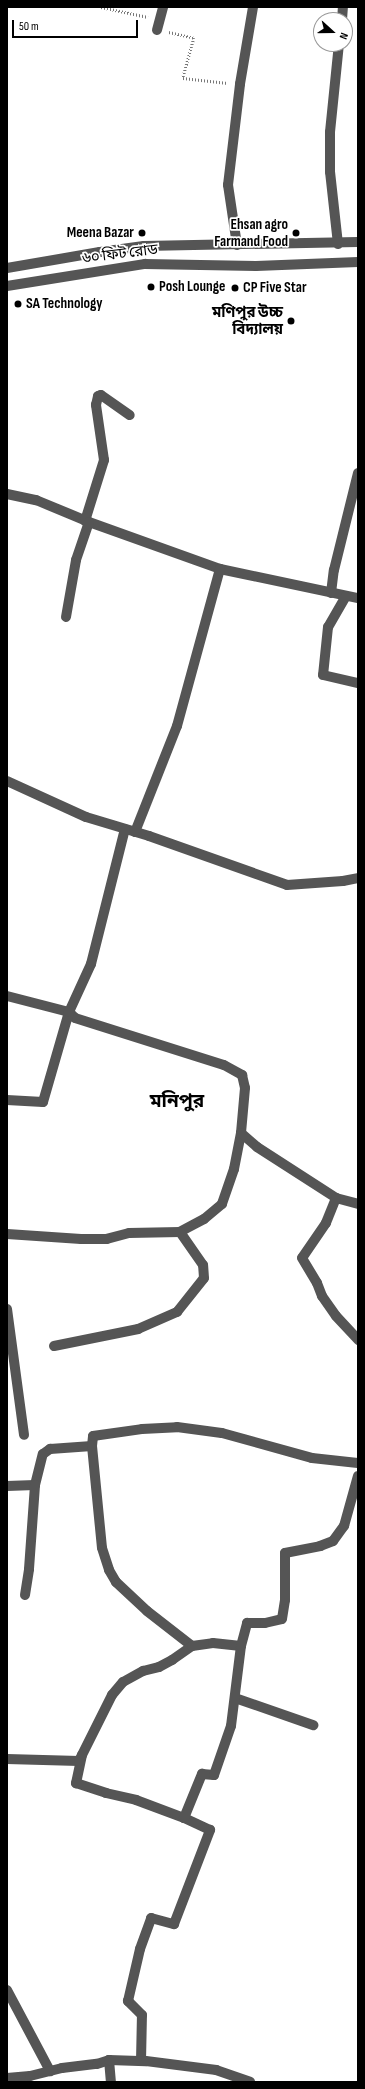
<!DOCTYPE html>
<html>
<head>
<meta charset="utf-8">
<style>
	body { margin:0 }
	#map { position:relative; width:365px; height:2089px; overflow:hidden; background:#fff; font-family:"Sofia Sans Condensed","Noto Sans Bengali",sans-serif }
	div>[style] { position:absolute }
	.path>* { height:2.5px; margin-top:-1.25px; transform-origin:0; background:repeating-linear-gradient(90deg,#777 0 1px,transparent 0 3px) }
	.minor>* { height:10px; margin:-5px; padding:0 5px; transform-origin:5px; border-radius:5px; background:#555 }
	.dots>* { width:11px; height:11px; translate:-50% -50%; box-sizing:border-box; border:2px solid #fff; border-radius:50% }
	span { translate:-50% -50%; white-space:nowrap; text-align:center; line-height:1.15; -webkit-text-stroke:3.5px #fff; paint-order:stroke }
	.poi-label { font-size:15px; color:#000; font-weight:700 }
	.right { translate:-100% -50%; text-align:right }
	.left { translate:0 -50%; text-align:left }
	.street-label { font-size:15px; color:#000 }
	.district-label { font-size:19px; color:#000; font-weight:700 }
	.frame { position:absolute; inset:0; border:8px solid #000; pointer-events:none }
	.north { position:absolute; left:313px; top:12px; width:40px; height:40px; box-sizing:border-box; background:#fff; border:1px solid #999; border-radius:50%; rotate:111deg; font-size:11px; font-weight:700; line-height:16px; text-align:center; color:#000 }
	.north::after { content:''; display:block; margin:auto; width:14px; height:18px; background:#000; clip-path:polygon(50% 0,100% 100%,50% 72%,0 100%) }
	.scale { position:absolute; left:12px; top:20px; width:126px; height:18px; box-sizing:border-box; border:2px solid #000; border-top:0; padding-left:5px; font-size:12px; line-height:14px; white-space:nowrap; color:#000; -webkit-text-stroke:3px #fff; paint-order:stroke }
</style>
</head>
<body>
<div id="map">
	<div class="path">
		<div style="left:101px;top:7px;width:48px;rotate:12deg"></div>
		<div style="left:169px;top:32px;width:26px;rotate:13deg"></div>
		<div style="left:194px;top:38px;width:41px;rotate:105.4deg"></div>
		<div style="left:183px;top:78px;width:45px;rotate:6.3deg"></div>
	</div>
	<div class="minor">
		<div style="left:342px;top:20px;width:13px;rotate:-86deg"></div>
		<div style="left:157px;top:30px;width:24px;rotate:-75deg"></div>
		<div style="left:338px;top:244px;width:72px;rotate:-96.3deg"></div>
		<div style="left:330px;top:172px;width:40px;rotate:-90deg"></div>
		<div style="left:330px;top:132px;width:88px;rotate:-84.2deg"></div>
		<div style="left:237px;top:245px;width:61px;rotate:-98.5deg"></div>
		<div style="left:228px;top:185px;width:102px;rotate:-83.2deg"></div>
		<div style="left:240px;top:84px;width:78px;rotate:-80.4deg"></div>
		<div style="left:7px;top:268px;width:94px;rotate:-9.8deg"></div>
		<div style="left:100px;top:252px;width:44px;rotate:-7.8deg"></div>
		<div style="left:144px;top:246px;width:214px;rotate:-1.1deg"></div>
		<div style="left:7px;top:286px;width:140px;rotate:-9.1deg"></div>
		<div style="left:145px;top:264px;width:111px;rotate:1deg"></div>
		<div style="left:256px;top:266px;width:102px;rotate:-2.2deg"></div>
		<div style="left:7px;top:494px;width:30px;rotate:12deg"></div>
		<div style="left:36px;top:500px;width:57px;rotate:22.5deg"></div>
		<div style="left:89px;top:522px;width:139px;rotate:19.7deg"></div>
		<div style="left:220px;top:569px;width:141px;rotate:11.9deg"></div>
		<div style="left:85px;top:521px;width:64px;rotate:-72.7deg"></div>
		<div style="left:104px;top:460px;width:56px;rotate:-98.3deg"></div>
		<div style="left:96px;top:405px;width:9px;rotate:-77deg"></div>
		<div style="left:98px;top:396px;width:3px;rotate:-18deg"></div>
		<div style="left:101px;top:395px;width:35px;rotate:35deg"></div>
		<div style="left:331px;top:593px;width:23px;rotate:-83deg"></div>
		<div style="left:334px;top:570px;width:100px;rotate:-76.1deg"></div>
		<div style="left:346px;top:596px;width:36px;rotate:120deg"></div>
		<div style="left:328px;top:627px;width:48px;rotate:95.9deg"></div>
		<div style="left:323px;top:675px;width:36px;rotate:13deg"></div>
		<div style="left:66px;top:617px;width:58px;rotate:-80deg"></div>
		<div style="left:76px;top:560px;width:40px;rotate:-71.1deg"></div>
		<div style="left:7px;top:781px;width:87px;rotate:24.5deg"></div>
		<div style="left:86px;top:817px;width:66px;rotate:16.8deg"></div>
		<div style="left:149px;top:836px;width:146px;rotate:19.5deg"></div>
		<div style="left:287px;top:885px;width:56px;rotate:-4.1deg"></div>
		<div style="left:343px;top:881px;width:15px;rotate:-11deg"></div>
		<div style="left:135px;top:832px;width:114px;rotate:-68.4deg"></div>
		<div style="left:177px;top:726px;width:163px;rotate:-74.7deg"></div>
		<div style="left:7px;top:996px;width:64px;rotate:14.5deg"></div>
		<div style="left:69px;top:1012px;width:8px;rotate:45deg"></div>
		<div style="left:75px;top:1018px;width:156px;rotate:17.5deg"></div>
		<div style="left:224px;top:1065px;width:21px;rotate:29deg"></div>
		<div style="left:242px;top:1075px;width:13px;rotate:77deg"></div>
		<div style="left:245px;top:1088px;width:45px;rotate:95.1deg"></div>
		<div style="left:241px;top:1133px;width:37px;rotate:101deg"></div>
		<div style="left:234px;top:1169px;width:37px;rotate:109deg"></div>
		<div style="left:222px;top:1204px;width:23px;rotate:140deg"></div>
		<div style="left:204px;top:1219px;width:27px;rotate:152deg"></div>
		<div style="left:180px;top:1232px;width:51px;rotate:178.9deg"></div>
		<div style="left:129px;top:1233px;width:23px;rotate:165deg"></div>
		<div style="left:107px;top:1239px;width:26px;rotate:180deg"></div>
		<div style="left:81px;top:1239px;width:74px;rotate:-176.1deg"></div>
		<div style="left:7px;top:1100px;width:36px;rotate:3deg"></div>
		<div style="left:43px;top:1102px;width:94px;rotate:-73.9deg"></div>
		<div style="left:69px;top:1012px;width:53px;rotate:-65.4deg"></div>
		<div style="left:91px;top:964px;width:139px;rotate:-75.9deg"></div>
		<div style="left:241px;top:1133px;width:21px;rotate:41deg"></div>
		<div style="left:257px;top:1147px;width:94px;rotate:32.8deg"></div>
		<div style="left:336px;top:1198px;width:23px;rotate:15deg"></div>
		<div style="left:336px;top:1198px;width:27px;rotate:112deg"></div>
		<div style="left:326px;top:1223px;width:42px;rotate:124.4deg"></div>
		<div style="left:302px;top:1258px;width:29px;rotate:59deg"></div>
		<div style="left:317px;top:1283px;width:14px;rotate:69deg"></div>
		<div style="left:322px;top:1296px;width:24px;rotate:55deg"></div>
		<div style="left:336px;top:1316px;width:33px;rotate:47deg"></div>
		<div style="left:7px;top:1309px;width:127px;rotate:82.3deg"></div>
		<div style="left:54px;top:1346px;width:86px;rotate:-11.4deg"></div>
		<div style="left:138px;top:1329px;width:43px;rotate:-23.6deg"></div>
		<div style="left:177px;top:1312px;width:43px;rotate:-51.5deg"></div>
		<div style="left:204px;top:1278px;width:13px;rotate:-94deg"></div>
		<div style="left:203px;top:1265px;width:40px;rotate:-124.9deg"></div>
		<div style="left:92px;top:1446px;width:102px;rotate:84.4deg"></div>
		<div style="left:102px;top:1548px;width:23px;rotate:72deg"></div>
		<div style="left:109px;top:1570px;width:14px;rotate:60deg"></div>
		<div style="left:116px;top:1582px;width:42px;rotate:43.1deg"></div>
		<div style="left:147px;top:1611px;width:57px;rotate:37.9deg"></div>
		<div style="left:7px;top:1486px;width:28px;rotate:-2deg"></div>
		<div style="left:35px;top:1485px;width:32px;rotate:-76deg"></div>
		<div style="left:43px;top:1454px;width:9px;rotate:-36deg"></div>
		<div style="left:50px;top:1449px;width:42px;rotate:-4.1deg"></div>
		<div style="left:92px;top:1446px;width:10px;rotate:-84deg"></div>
		<div style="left:93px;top:1436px;width:49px;rotate:-8.1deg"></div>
		<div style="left:142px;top:1429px;width:35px;rotate:-3deg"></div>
		<div style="left:177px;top:1427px;width:45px;rotate:7.6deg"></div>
		<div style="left:222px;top:1433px;width:93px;rotate:15.5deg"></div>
		<div style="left:312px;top:1458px;width:46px;rotate:6.2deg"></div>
		<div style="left:25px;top:1595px;width:26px;rotate:-81deg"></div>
		<div style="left:29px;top:1569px;width:84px;rotate:-85.9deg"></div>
		<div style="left:235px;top:1698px;width:83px;rotate:19.1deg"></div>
		<div style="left:82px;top:1755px;width:29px;rotate:102deg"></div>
		<div style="left:76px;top:1783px;width:32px;rotate:18deg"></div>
		<div style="left:106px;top:1793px;width:31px;rotate:13deg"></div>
		<div style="left:136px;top:1800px;width:51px;rotate:20.6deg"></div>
		<div style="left:7px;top:1759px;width:72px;rotate:1.6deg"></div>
		<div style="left:79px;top:1761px;width:74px;rotate:-63.4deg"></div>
		<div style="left:112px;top:1695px;width:17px;rotate:-50deg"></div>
		<div style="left:123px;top:1682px;width:23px;rotate:-29deg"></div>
		<div style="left:143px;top:1671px;width:16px;rotate:-14deg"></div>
		<div style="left:159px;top:1667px;width:15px;rotate:-28deg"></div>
		<div style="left:172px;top:1660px;width:24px;rotate:-35deg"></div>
		<div style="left:192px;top:1646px;width:21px;rotate:-8deg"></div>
		<div style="left:213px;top:1643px;width:28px;rotate:6deg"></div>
		<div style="left:7px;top:1990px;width:92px;rotate:62deg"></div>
		<div style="left:109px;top:2060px;width:22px;rotate:85deg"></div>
		<div style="left:141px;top:2061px;width:46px;rotate:-88.8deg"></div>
		<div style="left:142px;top:2015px;width:20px;rotate:-135deg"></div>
		<div style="left:128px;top:2001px;width:53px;rotate:-77deg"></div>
		<div style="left:140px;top:1949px;width:33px;rotate:-70deg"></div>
		<div style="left:151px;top:1918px;width:24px;rotate:15deg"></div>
		<div style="left:174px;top:1924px;width:101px;rotate:-69deg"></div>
		<div style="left:210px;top:1830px;width:29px;rotate:-155deg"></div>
		<div style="left:184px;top:1818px;width:48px;rotate:-67.8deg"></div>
		<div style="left:202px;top:1774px;width:12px;rotate:5deg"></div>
		<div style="left:214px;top:1775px;width:52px;rotate:-70.9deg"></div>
		<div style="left:231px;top:1726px;width:81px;rotate:-82.9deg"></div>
		<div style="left:241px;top:1646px;width:24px;rotate:-75deg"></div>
		<div style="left:247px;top:1623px;width:18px"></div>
		<div style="left:265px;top:1623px;width:17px;rotate:-13deg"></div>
		<div style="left:282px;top:1619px;width:19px;rotate:-81deg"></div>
		<div style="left:285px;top:1600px;width:47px;rotate:-90deg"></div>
		<div style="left:285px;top:1553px;width:36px;rotate:-11deg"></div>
		<div style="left:320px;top:1546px;width:14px;rotate:-21deg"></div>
		<div style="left:333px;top:1541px;width:19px;rotate:-54deg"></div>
		<div style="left:344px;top:1526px;width:52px;rotate:-74.4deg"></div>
		<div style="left:7px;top:2078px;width:23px;rotate:-5deg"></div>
		<div style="left:30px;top:2076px;width:33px;rotate:-14deg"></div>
		<div style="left:62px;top:2068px;width:35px;rotate:-7deg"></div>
		<div style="left:97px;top:2064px;width:13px;rotate:-18deg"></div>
		<div style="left:109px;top:2060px;width:37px;rotate:2deg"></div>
		<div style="left:146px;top:2061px;width:71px;rotate:7.3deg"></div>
		<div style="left:216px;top:2070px;width:36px;rotate:19deg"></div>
	</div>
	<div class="dots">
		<div style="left:142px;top:233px;background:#000"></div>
		<div style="left:296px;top:233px;background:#000"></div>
		<div style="left:151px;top:287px;background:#000"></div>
		<div style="left:235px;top:288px;background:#000"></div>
		<div style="left:18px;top:304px;background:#000"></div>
		<div style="left:291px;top:321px;background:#000"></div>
	</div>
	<div class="poi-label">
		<span class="right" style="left:288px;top:233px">Ehsan agro<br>Farmand Food</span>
		<span class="right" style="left:134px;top:233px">Meena Bazar</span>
		<span class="left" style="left:159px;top:287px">Posh Lounge</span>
		<span class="left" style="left:243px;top:288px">CP Five Star</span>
		<span class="left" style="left:26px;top:304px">SA Technology</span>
		<span class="right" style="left:283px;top:321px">মণিপুর উচ্চ<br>বিদ্যালয়</span>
	</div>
	<div class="street-label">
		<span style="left:120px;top:254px;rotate:-7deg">৬০ ফিট রোড</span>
	</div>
	<div class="district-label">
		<span style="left:177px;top:1102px">মনিপুর</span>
	</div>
	<div class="frame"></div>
	<div class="north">N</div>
	<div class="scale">50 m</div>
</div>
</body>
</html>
